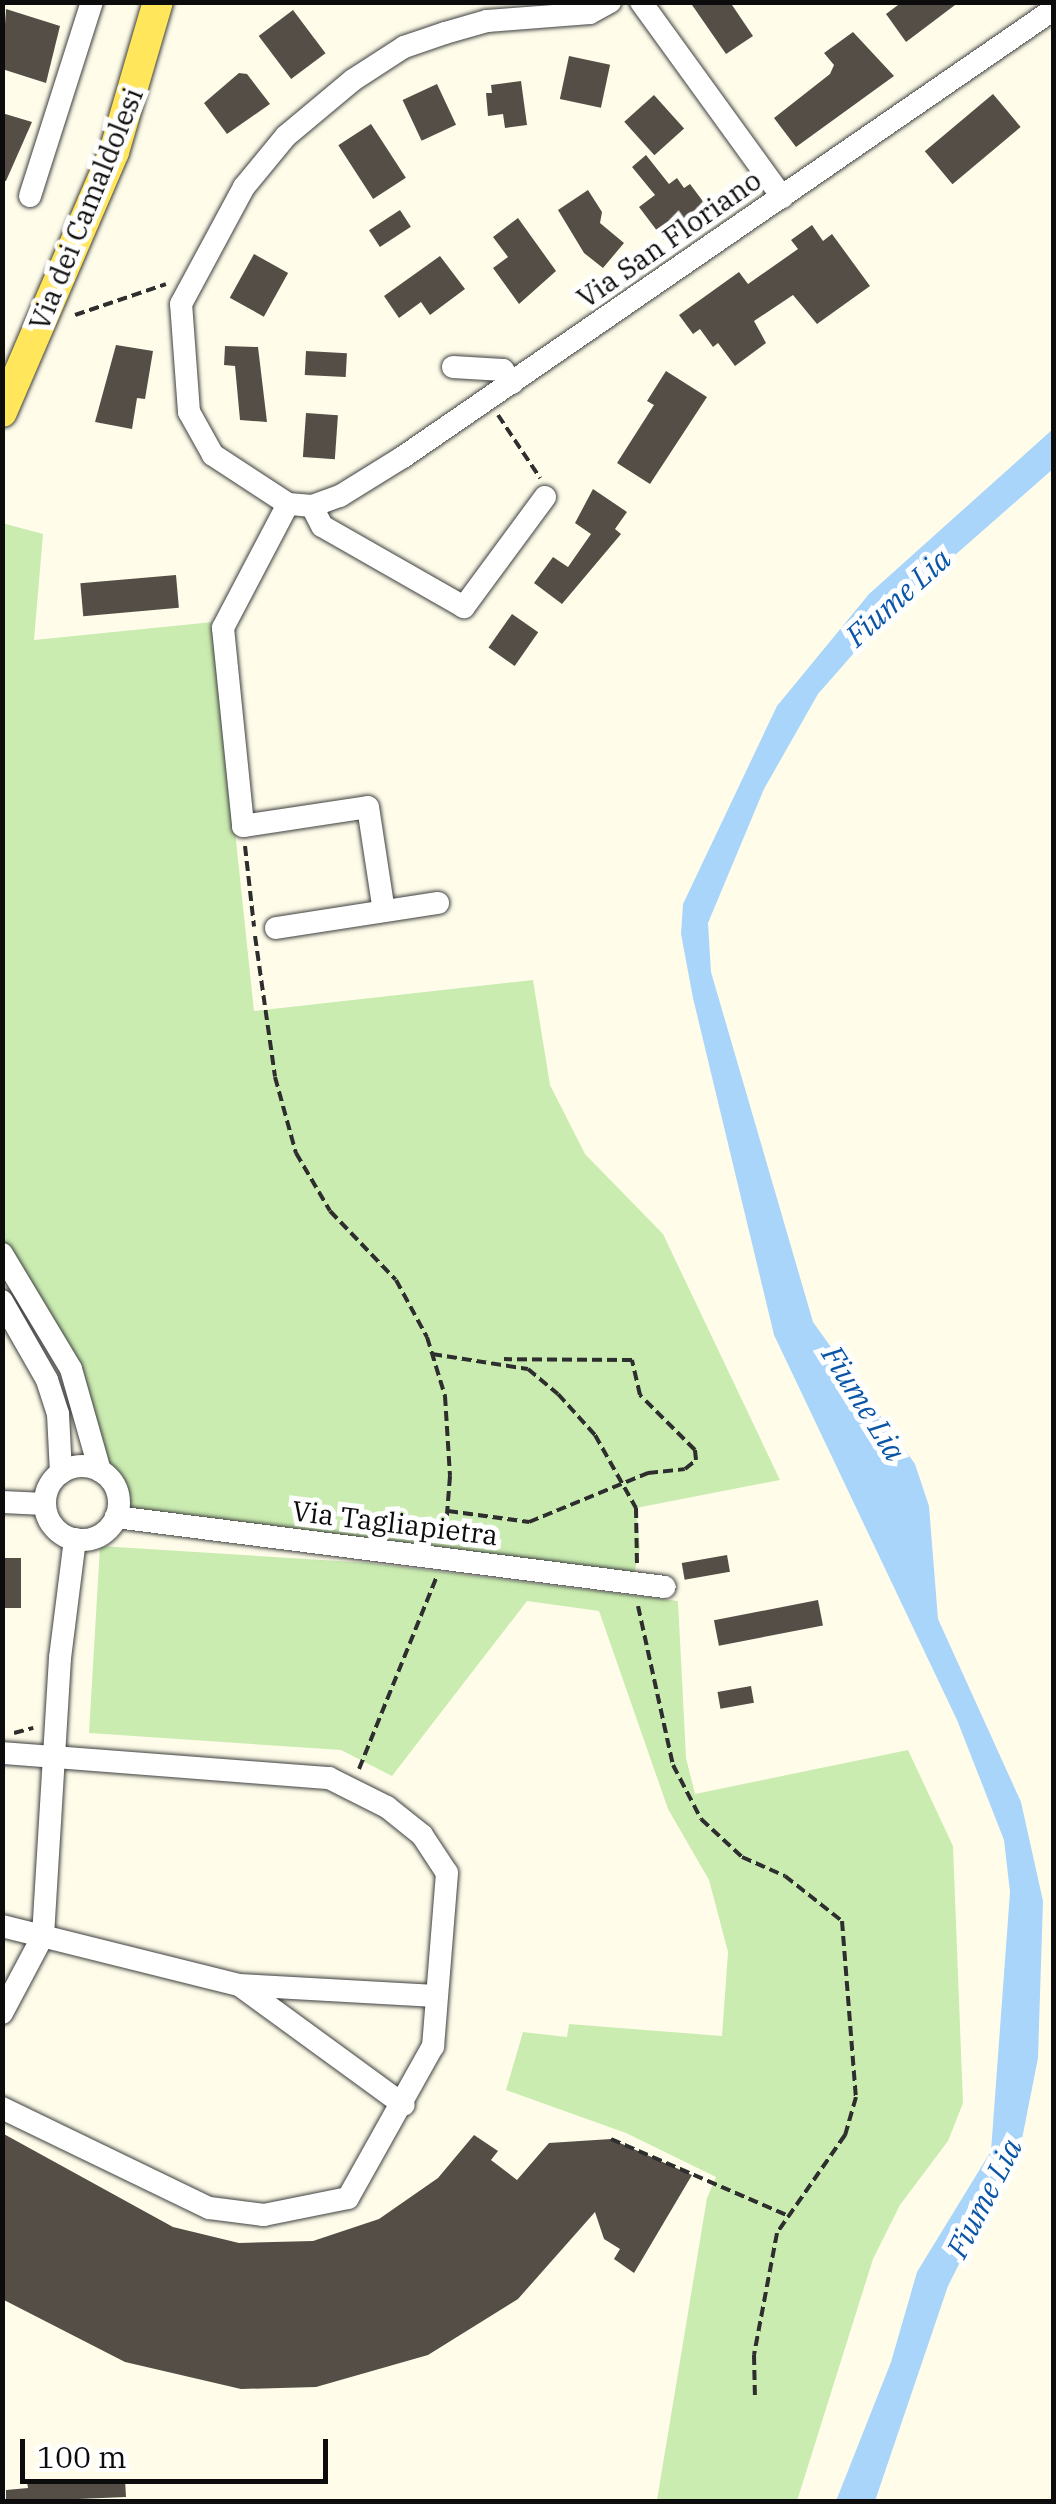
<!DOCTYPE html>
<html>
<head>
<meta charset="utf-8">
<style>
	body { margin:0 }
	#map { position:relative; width:1056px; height:2504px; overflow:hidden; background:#fffdea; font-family:"IBM Plex Serif",serif }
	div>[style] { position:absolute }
	.green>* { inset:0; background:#caecb1 }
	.water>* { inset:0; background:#aad5fb }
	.building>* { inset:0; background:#554e47; transform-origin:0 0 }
	.path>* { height:4px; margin-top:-2px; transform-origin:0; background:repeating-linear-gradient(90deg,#2e2e2e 0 10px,transparent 0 15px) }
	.roads { filter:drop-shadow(0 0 2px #3f3f3f) drop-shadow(0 0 2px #3f3f3f) }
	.minor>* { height:22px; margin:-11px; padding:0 11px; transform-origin:11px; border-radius:11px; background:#fff }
	.minor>.ring { margin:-11px; padding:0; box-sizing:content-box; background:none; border:22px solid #fff; border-radius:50% }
	.major>* { height:30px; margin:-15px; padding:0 15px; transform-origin:15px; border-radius:15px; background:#ffe65a }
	span { translate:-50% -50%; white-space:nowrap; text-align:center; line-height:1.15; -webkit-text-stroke:10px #fff; paint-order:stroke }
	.street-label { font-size:28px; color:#0c0c0c }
	.water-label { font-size:30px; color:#0b55a7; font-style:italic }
	.frame { position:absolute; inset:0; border:5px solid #0c0c0c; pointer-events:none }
	.scale { position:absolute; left:20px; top:2439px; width:308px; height:45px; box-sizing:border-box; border:5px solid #0c0c0c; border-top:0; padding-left:12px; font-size:30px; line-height:35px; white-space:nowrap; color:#0c0c0c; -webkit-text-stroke:8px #fff; paint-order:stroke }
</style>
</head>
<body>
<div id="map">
	<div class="green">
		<div style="clip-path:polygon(2px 523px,43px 534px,34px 640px,213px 622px,254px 1011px,533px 980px,550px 1085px,585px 1154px,663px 1234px,780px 1480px,636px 1508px,640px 1548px,632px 1583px,118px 1511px,85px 1407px,3px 1254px)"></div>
		<div style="clip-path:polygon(100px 1546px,370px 1563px,678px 1601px,686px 1758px,695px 1794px,908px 1750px,953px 1846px,963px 2103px,948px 2141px,900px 2205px,873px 2259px,797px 2501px,657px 2500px,707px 2198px,716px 2177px,626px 2133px,506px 2090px,523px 2032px,567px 2037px,569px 2024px,722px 2036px,728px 1952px,709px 1880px,668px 1809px,599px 1611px,527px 1601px,392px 1776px,341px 1750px,89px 1733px)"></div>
	</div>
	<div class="water">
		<div style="clip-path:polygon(1053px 429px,1053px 469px,889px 613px,818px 694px,764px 789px,708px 923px,711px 972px,813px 1322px,915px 1464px,929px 1506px,938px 1619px,1021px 1802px,1043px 1901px,1038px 2058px,1022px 2139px,948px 2286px,875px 2501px,836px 2501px,891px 2362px,917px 2272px,991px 2151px,1010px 1892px,1004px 1840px,957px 1720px,774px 1335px,693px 998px,681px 934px,683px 904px,777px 706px,869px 594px)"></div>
	</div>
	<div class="building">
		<div style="clip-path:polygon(690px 2px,730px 2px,753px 36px,726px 54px)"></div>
		<div style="clip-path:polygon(902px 2px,959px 2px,906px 42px,886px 14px)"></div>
		<div style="clip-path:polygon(6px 9px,60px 26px,46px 83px,2px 69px)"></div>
		<div style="left:293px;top:10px;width:54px;height:43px;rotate:53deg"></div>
		<div style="clip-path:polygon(853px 32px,894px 76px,796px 147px,774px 118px,830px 74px,834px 65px,824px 53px)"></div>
		<div style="left:569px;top:56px;width:42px;height:44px;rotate:12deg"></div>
		<div style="clip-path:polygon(239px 73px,247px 74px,270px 104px,227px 134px,204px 103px)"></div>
		<div style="clip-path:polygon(521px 81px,527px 125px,505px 128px,503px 114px,488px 116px,486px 93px,492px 93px,491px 85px)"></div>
		<div style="left:437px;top:84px;width:45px;height:38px;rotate:65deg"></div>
		<div style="left:993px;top:94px;width:43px;height:89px;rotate:50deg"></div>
		<div style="left:654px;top:95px;width:45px;height:40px;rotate:48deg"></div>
		<div style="clip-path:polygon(2px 113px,32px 122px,6px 181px,2px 180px)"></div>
		<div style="left:371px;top:124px;width:64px;height:39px;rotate:57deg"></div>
		<div style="clip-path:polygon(646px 155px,669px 184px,677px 178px,684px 188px,690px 184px,708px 208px,664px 240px,639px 207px,655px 195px,632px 167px)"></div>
		<div style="clip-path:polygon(588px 190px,602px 212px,600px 223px,624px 243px,603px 268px,584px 253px,558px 210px)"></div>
		<div style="left:400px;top:210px;width:20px;height:37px;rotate:57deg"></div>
		<div style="clip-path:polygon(518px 218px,556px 271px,519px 304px,493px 268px,508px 257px,493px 237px)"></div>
		<div style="clip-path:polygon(812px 225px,823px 241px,832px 234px,870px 286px,817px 324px,793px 295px,754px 321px,766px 343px,735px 366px,718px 343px,713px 347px,700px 329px,693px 334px,679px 315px,739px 272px,748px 284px,798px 249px,791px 240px)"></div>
		<div style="left:254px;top:254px;width:39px;height:50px;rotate:29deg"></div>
		<div style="clip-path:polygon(440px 256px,465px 289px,430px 315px,421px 302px,399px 318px,384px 296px)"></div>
		<div style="clip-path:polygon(116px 345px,153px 351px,145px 399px,137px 398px,132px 429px,95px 422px)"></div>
		<div style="clip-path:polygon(225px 346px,258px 347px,267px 422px,240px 420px,235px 366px,224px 365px)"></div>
		<div style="left:306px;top:351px;width:41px;height:24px;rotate:3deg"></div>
		<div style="clip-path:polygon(666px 371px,707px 397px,650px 484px,617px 463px,654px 405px,647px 401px)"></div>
		<div style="left:306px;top:413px;width:32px;height:44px;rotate:4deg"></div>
		<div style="clip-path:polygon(593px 489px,627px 512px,615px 529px,621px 534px,562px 604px,534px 583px,553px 557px,568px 567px,591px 534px,575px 523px)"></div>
		<div style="left:176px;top:575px;width:33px;height:96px;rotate:85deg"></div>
		<div style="left:512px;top:614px;width:32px;height:41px;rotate:35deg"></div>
		<div style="left:727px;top:1555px;width:17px;height:46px;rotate:80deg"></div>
		<div style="left:21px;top:1558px;width:50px;height:19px;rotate:90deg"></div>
		<div style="left:818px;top:1600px;width:26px;height:106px;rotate:79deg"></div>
		<div style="left:751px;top:1686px;width:17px;height:34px;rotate:80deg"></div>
		<div style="clip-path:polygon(2px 2133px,173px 2227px,239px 2243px,313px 2241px,379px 2219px,438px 2178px,474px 2135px,498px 2151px,491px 2160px,517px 2180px,549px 2143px,611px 2139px,692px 2175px,634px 2273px,614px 2259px,620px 2249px,604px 2239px,595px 2212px,518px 2299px,428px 2355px,316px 2387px,241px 2389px,125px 2362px,2px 2299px)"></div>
		<div style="clip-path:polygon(125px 2479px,126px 2497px,6px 2502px,6px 2490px,28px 2488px,27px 2482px)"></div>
	</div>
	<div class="path">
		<div style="left:75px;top:315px;width:96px;rotate:-18.8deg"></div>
		<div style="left:498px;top:415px;width:76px;rotate:56.3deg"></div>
		<div style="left:245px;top:846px;width:81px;rotate:83.6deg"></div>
		<div style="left:255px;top:936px;width:142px;rotate:81.9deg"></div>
		<div style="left:275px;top:1077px;width:79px;rotate:74.6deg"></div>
		<div style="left:296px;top:1153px;width:67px;rotate:59.6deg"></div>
		<div style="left:330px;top:1211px;width:95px;rotate:46.3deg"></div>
		<div style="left:396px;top:1280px;width:65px;rotate:61.5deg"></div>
		<div style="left:427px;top:1337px;width:62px;rotate:73deg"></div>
		<div style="left:445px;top:1396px;width:80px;rotate:86.4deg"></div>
		<div style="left:450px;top:1476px;width:64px;rotate:94.5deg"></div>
		<div style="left:432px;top:1354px;width:97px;rotate:8.9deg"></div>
		<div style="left:528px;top:1369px;width:39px;rotate:40deg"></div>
		<div style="left:558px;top:1394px;width:55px;rotate:47.9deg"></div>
		<div style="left:595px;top:1435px;width:84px;rotate:60.7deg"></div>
		<div style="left:636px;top:1508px;width:55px;rotate:89deg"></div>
		<div style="left:448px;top:1511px;width:82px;rotate:7.7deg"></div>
		<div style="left:529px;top:1522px;width:129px;rotate:-22.4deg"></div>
		<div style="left:648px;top:1473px;width:37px;rotate:-6deg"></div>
		<div style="left:685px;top:1469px;width:14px;rotate:-39deg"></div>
		<div style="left:696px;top:1460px;width:10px;rotate:-96deg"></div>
		<div style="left:695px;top:1450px;width:78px;rotate:-135deg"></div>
		<div style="left:640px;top:1395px;width:36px;rotate:-103deg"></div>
		<div style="left:632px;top:1360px;width:128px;rotate:-179.6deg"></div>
		<div style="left:638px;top:1606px;width:163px;rotate:77.6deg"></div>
		<div style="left:673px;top:1765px;width:61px;rotate:62.6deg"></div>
		<div style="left:701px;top:1819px;width:56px;rotate:42.8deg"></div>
		<div style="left:742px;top:1857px;width:47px;rotate:23.8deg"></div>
		<div style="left:785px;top:1876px;width:73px;rotate:38.3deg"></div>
		<div style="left:842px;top:1921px;width:177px;rotate:85.5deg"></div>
		<div style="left:856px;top:2097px;width:40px;rotate:106deg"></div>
		<div style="left:845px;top:2135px;width:119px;rotate:124.8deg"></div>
		<div style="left:777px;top:2233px;width:124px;rotate:100.7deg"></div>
		<div style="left:754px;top:2355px;width:43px;rotate:88.7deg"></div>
		<div style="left:14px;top:1733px;width:20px;rotate:-15deg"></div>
		<div style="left:359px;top:1769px;width:206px;rotate:-68deg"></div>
		<div style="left:611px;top:2139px;width:194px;rotate:23.4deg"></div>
	</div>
	<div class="roads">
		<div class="minor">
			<div style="left:641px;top:2px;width:241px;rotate:54.1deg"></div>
			<div style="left:30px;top:196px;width:204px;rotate:-72.3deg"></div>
			<div style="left:453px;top:367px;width:50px;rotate:3.4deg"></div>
			<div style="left:503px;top:370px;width:16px;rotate:55deg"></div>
			<div style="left:545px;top:497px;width:137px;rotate:126.4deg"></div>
			<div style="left:464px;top:607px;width:163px;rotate:-150.3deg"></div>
			<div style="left:322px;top:526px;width:22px;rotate:-117deg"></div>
			<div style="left:312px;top:506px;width:24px;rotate:-175deg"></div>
			<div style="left:288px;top:504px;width:90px;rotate:-146.8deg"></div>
			<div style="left:213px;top:455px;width:49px;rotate:-119.2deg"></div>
			<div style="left:189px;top:412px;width:108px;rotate:-94.2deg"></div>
			<div style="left:181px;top:304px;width:133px;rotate:-61.7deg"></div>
			<div style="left:244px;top:187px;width:66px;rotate:-50.5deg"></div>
			<div style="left:286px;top:136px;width:87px;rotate:-39.9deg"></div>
			<div style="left:353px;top:80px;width:61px;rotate:-32.9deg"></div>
			<div style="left:404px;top:47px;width:43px;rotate:-18.9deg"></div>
			<div style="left:445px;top:33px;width:44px;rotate:-15.9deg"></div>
			<div style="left:487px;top:21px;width:103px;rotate:-4.4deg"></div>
			<div style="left:590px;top:13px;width:23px;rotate:-29deg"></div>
			<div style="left:288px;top:504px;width:140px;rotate:117.7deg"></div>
			<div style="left:223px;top:628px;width:199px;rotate:84.2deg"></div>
			<div style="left:243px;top:826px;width:126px;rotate:-8.6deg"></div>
			<div style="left:368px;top:807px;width:105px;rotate:81.3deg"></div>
			<div style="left:312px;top:506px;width:30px;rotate:-20deg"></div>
			<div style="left:340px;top:496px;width:74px;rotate:-31.8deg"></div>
			<div style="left:403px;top:457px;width:790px;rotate:-34.53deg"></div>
			<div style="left:276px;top:928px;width:164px;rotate:-8.8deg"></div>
			<div style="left:2px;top:1254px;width:134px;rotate:59deg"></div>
			<div style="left:71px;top:1369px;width:106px;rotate:74.1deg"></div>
			<div style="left:2px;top:1301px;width:91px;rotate:60.3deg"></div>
			<div style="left:47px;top:1380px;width:36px;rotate:72deg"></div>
			<div style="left:58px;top:1414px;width:59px;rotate:87.1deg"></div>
			<div class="ring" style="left:45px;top:1466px;width:52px;height:52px"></div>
			<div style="left:2px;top:1502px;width:43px;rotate:2.7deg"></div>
			<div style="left:116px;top:1517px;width:553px;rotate:7.27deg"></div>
			<div style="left:2px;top:1753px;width:328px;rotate:4.4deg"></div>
			<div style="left:329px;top:1778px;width:65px;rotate:26.6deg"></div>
			<div style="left:387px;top:1807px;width:45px;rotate:38.7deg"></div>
			<div style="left:422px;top:1835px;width:45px;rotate:56.7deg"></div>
			<div style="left:447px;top:1873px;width:174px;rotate:94.6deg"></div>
			<div style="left:433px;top:2046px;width:174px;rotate:119.2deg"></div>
			<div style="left:348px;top:2198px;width:86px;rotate:168.6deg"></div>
			<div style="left:264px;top:2215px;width:55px;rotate:-172.7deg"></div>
			<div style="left:209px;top:2208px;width:230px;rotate:-154.2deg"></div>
			<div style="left:2px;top:1926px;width:244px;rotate:14deg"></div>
			<div style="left:239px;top:1985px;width:197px;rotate:3.2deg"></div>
			<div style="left:242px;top:1987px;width:200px;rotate:36.1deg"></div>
			<div style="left:2px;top:2013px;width:87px;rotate:-62deg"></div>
			<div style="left:43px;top:1936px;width:279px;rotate:-86.5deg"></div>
			<div style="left:60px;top:1658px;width:120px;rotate:-82.8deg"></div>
		</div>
		<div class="major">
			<div style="left:2px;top:412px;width:283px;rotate:-66.7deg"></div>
			<div style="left:114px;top:152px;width:156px;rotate:-73.7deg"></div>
		</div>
	</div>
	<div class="street-label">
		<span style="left:86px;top:209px;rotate:-68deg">Via dei Camaldolesi</span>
		<span style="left:669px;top:239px;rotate:-35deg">Via San Floriano</span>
		<span style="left:395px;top:1523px;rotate:7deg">Via Tagliapietra</span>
	</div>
	<div class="water-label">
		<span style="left:898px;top:597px;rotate:-42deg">Fiume Lia</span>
		<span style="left:864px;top:1403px;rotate:58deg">Fiume Lia</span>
		<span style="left:984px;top:2198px;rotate:-63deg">Fiume Lia</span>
	</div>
	<div class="frame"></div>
	<div class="scale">100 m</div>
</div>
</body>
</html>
